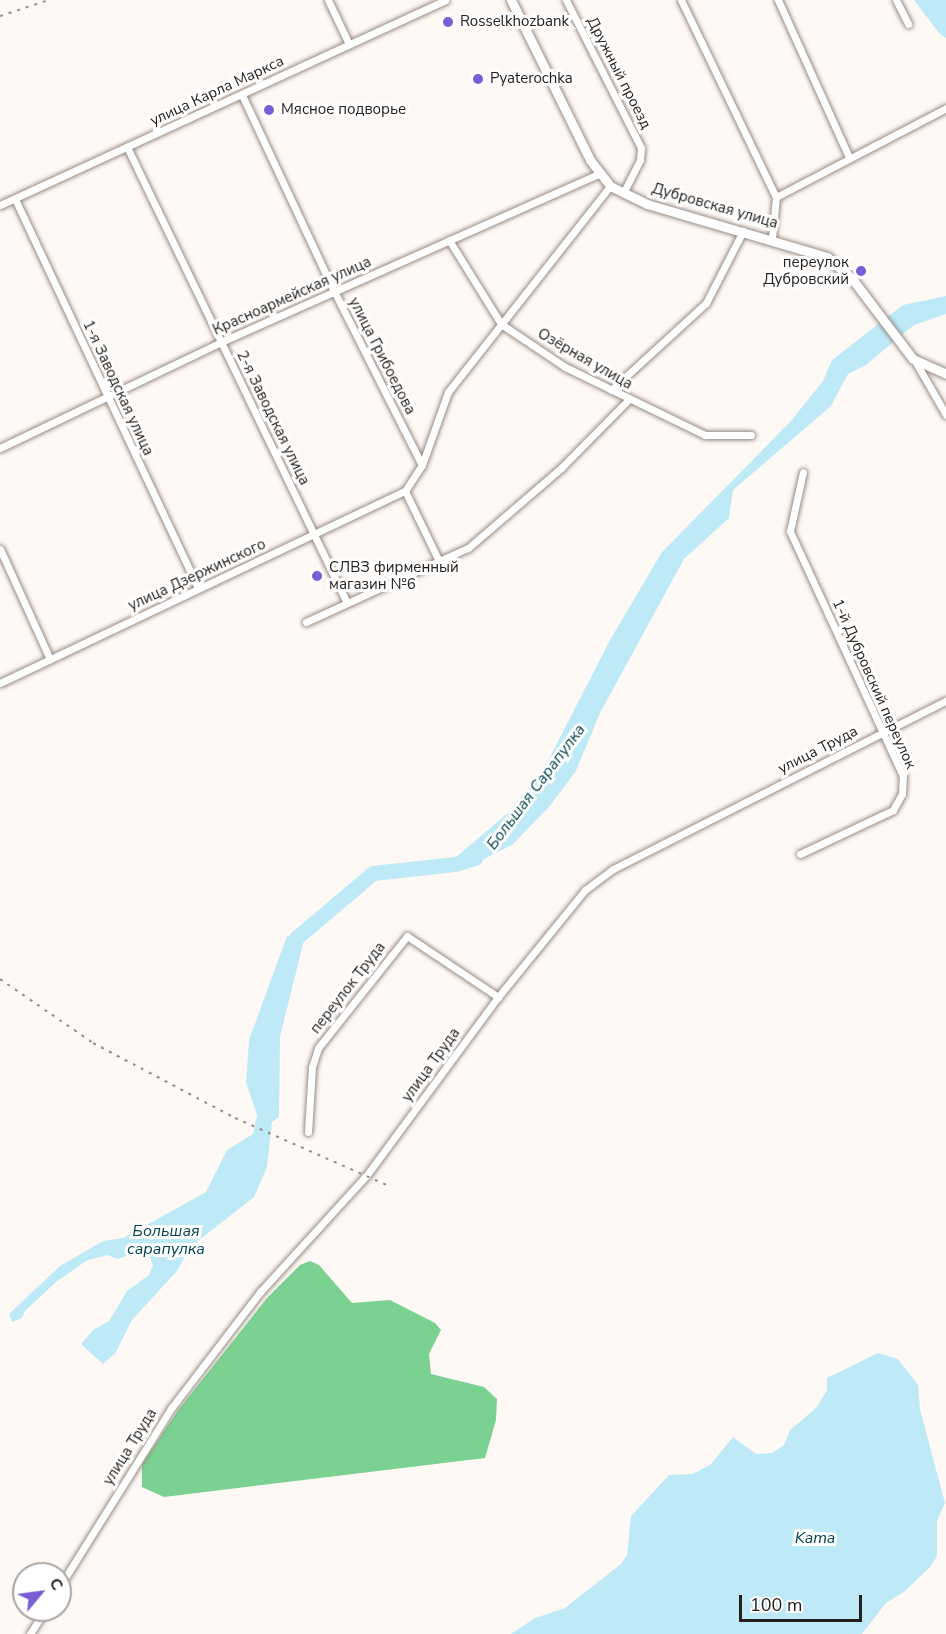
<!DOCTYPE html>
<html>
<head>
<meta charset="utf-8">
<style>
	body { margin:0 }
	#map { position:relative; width:946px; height:1634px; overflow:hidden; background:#fff9f6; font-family:"Nunito Sans",sans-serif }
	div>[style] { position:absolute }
	.forest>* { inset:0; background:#7bd192 }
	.water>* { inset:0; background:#beeaf7 }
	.river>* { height:15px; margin:-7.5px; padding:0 7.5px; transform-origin:7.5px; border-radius:7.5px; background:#beeaf7 }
	.roads { filter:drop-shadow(0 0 2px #998c84) drop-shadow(0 0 2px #998c84) }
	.minor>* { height:7px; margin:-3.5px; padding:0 3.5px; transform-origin:3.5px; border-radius:3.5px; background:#fff }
	.secondary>* { height:9px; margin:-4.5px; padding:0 4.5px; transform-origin:4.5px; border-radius:4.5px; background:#fff }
	.rail>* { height:2px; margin-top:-1px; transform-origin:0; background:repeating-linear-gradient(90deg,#96908d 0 3px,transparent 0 9px) }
	.dots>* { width:16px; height:16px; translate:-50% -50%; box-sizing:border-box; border:3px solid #fff; border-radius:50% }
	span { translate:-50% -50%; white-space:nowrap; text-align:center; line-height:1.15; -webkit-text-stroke:6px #fff; paint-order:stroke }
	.poi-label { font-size:15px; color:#25201c }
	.left { translate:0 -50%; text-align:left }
	.right { translate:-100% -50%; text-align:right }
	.street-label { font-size:15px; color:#25201c }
	.water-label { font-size:16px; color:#02414e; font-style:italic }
	.north { position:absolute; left:12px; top:1562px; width:60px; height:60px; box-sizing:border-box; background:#fff; border:2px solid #a8a6a4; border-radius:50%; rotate:61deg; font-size:16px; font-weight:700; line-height:24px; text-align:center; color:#25201c }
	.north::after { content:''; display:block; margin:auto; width:21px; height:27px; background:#785dd7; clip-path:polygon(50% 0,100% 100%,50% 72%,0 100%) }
	.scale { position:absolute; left:739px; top:1595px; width:123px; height:27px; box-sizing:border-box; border:3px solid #25201c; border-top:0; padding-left:8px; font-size:18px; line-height:21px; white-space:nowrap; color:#25201c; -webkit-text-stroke:4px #fff; paint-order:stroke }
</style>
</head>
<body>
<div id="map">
	<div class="forest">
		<div style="clip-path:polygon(310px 1261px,319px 1265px,352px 1303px,390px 1300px,435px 1323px,441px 1330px,429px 1354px,431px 1374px,484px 1387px,497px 1399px,496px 1420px,485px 1458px,164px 1497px,142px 1487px,142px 1464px,179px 1409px,267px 1298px,300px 1265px)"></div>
	</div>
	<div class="water">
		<div style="clip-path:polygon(914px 0,946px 0,946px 38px,939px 33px)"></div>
		<div style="clip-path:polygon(946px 296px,946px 314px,914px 325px,866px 365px,848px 374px,831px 406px,733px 490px,729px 518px,684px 559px,600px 713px,576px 771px,549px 807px,512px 845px,476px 863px,455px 867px,455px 858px,509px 812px,548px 761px,610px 640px,662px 552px,790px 422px,823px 381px,832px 360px,903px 305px)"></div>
		<div style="clip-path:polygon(287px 936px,304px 940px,280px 1037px,279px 1117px,272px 1122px,267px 1167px,254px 1197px,188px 1249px,178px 1270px,132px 1320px,116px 1352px,103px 1364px,81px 1344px,93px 1330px,109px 1321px,127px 1291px,149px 1275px,153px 1265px,149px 1255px,134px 1253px,118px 1259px,107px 1255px,86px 1261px,56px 1282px,25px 1311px,22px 1318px,12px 1322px,9px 1314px,60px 1266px,103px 1241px,123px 1238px,206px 1192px,227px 1150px,253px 1134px,257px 1115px,246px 1082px,249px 1040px)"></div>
		<div style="clip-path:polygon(878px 1353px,898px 1359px,918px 1385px,920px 1409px,945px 1503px,937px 1521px,937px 1556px,930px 1567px,904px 1592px,886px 1603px,862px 1634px,511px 1634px,535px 1618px,565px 1608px,621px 1564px,627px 1555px,631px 1516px,669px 1475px,692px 1474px,710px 1465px,733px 1437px,756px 1454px,772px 1453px,784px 1445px,790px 1430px,817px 1407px,827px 1390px,827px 1378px)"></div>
	</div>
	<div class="river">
		<div style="left:291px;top:955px;width:18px;rotate:-74deg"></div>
		<div style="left:296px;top:938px;width:101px;rotate:-40.2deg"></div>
		<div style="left:373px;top:873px;width:82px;rotate:-6.3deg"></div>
		<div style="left:455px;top:864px;width:21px;rotate:-17deg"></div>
	</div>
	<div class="roads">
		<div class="minor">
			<div style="left:328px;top:0;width:49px;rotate:64.5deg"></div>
			<div style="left:566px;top:0;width:166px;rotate:63.1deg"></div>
			<div style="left:641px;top:148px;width:12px;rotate:95deg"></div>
			<div style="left:640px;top:160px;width:37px;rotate:117deg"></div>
			<div style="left:681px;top:0;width:219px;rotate:64.3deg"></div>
			<div style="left:776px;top:197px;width:41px;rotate:95.6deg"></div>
			<div style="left:778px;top:0;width:172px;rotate:65.7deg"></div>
			<div style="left:896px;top:0;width:27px;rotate:63deg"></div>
			<div style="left:242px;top:95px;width:217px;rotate:64.9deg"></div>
			<div style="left:334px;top:291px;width:195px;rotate:63.2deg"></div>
			<div style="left:127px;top:147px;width:506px;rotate:64.24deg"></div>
			<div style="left:776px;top:197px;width:192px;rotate:-27.6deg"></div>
			<div style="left:15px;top:199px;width:430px;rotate:64.8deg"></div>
			<div style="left:0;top:205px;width:490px;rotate:-24.7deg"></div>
			<div style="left:449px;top:240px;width:99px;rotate:58.2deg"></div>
			<div style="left:501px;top:324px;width:77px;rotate:33.9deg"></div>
			<div style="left:565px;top:367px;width:156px;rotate:25.9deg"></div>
			<div style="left:705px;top:435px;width:46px"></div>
			<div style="left:915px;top:361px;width:62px;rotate:60.1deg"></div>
			<div style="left:611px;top:390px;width:129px;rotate:-42.5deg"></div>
			<div style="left:706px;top:303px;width:81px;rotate:-62.8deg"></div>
			<div style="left:0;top:448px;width:245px;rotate:-25.6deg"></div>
			<div style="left:221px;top:342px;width:413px;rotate:-24deg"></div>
			<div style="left:405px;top:491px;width:31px;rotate:-57deg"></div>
			<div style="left:422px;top:465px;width:77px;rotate:-70.4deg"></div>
			<div style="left:448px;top:392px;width:262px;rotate:-51.8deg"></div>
			<div style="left:405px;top:491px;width:78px;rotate:64.1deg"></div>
			<div style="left:0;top:549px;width:121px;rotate:65.6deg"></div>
			<div style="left:306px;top:622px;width:178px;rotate:-24.6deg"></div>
			<div style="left:468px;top:548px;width:123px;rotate:-40.7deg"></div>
			<div style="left:561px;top:468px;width:95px;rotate:-45.4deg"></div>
			<div style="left:0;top:683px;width:448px;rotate:-25.4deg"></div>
			<div style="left:800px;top:854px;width:103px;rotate:-25.3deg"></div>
			<div style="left:893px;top:810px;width:18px;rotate:-61deg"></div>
			<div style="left:902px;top:794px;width:18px;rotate:-87deg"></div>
			<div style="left:903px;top:776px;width:270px;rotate:-114.8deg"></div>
			<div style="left:790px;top:531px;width:60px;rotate:-77.6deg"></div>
			<div style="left:308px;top:1132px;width:65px;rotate:-86.5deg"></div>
			<div style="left:312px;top:1067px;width:20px;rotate:-72deg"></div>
			<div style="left:318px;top:1048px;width:143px;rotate:-51.5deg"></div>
			<div style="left:407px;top:936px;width:110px;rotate:33.8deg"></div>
			<div style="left:60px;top:1586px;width:211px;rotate:-58deg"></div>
			<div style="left:172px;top:1407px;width:145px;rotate:-52.6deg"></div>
			<div style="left:260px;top:1292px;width:157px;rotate:-47.6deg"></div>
			<div style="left:366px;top:1176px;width:222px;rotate:-53.6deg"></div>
			<div style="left:498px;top:997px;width:138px;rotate:-50.9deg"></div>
			<div style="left:585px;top:890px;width:35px;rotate:-37deg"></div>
			<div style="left:613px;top:869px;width:373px;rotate:-26.8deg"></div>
			<div style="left:30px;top:1634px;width:28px;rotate:-58deg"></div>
		</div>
		<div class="secondary">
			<div style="left:511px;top:0;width:178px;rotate:63.7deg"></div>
			<div style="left:590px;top:160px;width:33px;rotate:52deg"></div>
			<div style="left:610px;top:186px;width:41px;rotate:25.9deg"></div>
			<div style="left:647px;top:204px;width:188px;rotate:16.4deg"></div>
			<div style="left:827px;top:257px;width:35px;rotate:41deg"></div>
			<div style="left:853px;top:280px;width:99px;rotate:52.8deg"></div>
			<div style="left:913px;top:359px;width:36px;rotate:24deg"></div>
		</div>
	</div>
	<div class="rail">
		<div style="left:0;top:16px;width:52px;rotate:-18.1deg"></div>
		<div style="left:0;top:979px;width:113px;rotate:34.5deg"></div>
		<div style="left:93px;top:1043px;width:161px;rotate:27.8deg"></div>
		<div style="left:235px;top:1118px;width:168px;rotate:23.8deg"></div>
	</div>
	<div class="dots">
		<div style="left:448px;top:22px;background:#785dd7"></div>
		<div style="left:478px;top:79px;background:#785dd7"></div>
		<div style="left:269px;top:110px;background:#785dd7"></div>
		<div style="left:861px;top:271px;background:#785dd7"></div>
		<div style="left:317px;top:576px;background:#785dd7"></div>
	</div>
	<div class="poi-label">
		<span class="left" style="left:460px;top:22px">Rosselkhozbank</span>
		<span class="left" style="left:490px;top:79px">Pyaterochka</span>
		<span class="left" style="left:281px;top:110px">Мясное подворье</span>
		<span class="right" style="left:849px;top:271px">переулок<br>Дубровский</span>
		<span class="left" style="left:329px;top:576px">СЛВЗ фирменный<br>магазин №6</span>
	</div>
	<div class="street-label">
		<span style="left:619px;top:73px;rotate:63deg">Дружный проезд</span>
		<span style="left:217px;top:91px;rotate:-25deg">улица Карла Маркса</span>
		<span style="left:715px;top:206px;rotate:16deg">Дубровская улица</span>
		<span style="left:292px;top:296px;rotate:-24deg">Красноармейская улица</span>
		<span style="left:382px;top:356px;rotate:63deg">улица Грибоедова</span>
		<span style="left:585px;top:359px;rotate:30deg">Озёрная улица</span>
		<span style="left:118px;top:388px;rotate:65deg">1-я Заводская улица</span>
		<span style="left:273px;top:418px;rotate:64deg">2-я Заводская улица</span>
		<span style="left:197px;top:575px;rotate:-25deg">улица Дзержинского</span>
		<span style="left:874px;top:684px;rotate:66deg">1-й Дубровский переулок</span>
		<span style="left:818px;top:750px;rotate:-27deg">улица Труда</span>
		<span style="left:348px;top:988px;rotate:-52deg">переулок Труда</span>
		<span style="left:431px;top:1065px;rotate:-54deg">улица Труда</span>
		<span style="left:130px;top:1447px;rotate:-58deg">улица Труда</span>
	</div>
	<div class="water-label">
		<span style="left:536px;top:787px;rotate:-53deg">Большая Сарапулка</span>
		<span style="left:166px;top:1240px">Большая<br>сарапулка</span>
		<span style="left:815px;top:1538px">Kama</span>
	</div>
	<div class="north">С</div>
	<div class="scale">100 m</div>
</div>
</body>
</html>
